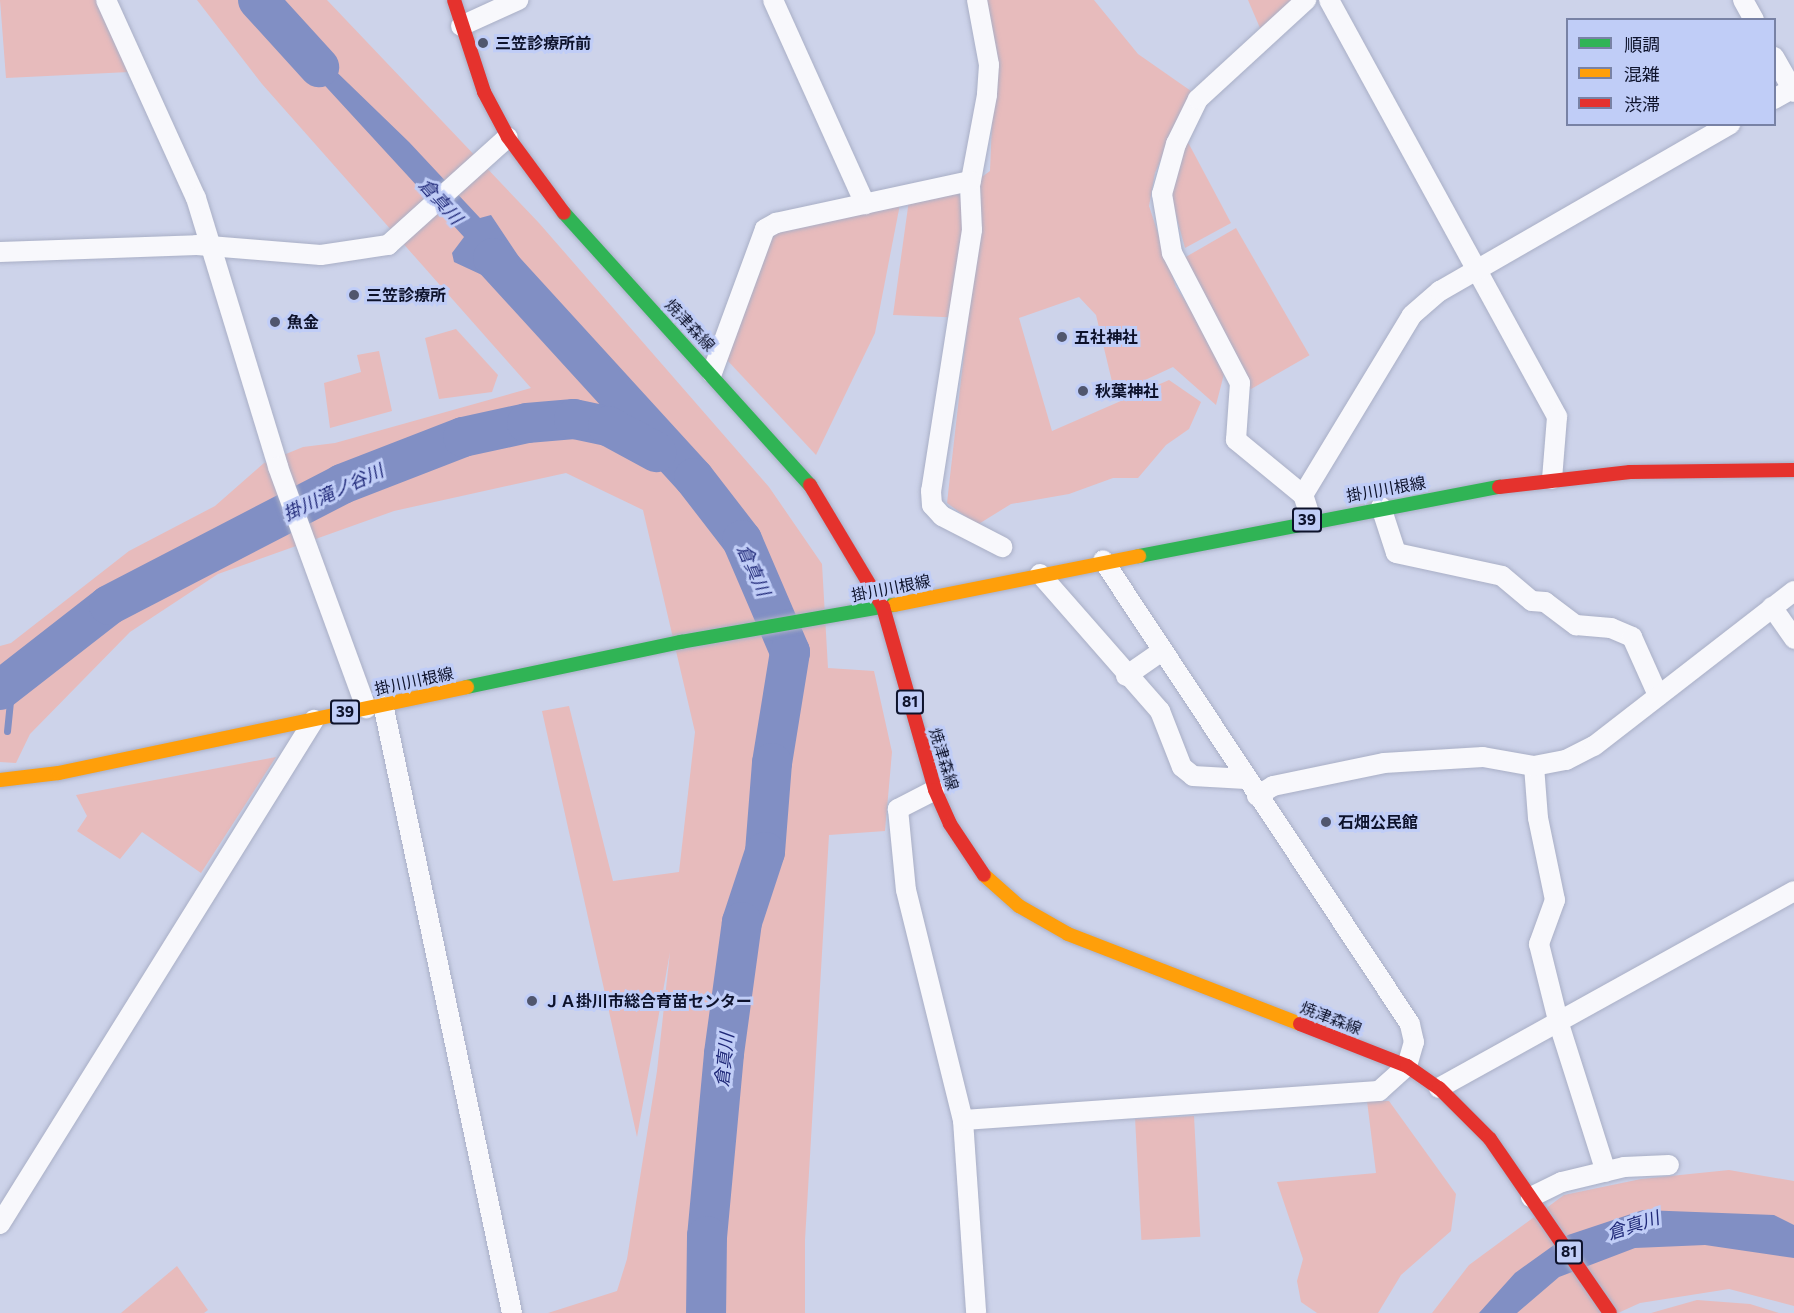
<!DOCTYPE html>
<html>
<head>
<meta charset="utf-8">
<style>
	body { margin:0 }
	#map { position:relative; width:1794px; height:1313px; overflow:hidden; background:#cdd3ea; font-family:Commissioner,"Noto Sans JP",sans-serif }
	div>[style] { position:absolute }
	.green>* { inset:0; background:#e7bbbc; transform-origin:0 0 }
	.water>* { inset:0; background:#818fc4 }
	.stream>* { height:7px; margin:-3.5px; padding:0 3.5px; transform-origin:3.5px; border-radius:3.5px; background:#818fc4 }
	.river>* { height:40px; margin:-20px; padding:0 20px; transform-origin:20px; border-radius:20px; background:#818fc4 }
	.roads { filter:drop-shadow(0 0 2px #a9afc6) drop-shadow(0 0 2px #a9afc6) }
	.street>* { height:20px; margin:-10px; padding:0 10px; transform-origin:10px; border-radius:10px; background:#f8f8fc }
	.fast>* { height:14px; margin:-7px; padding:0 7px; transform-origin:7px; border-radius:7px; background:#30b455 }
	.slow>* { height:14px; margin:-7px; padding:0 7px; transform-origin:7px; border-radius:7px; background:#ff9f0a }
	.jam>* { height:14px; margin:-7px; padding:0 7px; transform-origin:7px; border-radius:7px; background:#e5322d }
	.dots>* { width:16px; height:16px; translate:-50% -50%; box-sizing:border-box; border:3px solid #c0cdf7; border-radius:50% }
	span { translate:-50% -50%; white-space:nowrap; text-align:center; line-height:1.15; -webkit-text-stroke:6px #c0cdf7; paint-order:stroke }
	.shield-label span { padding:2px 4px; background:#c0cdf7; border:2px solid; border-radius:4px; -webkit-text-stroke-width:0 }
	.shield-label { font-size:15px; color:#0d122b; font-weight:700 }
	.poi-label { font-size:16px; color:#0d122b; font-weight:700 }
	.left { translate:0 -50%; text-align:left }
	.street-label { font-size:16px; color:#0d122b }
	.water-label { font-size:18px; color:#1f2878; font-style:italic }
	.legend { position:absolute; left:1566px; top:18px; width:210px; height:108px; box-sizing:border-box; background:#c0cdf7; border:2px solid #7882a5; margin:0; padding:8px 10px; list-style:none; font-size:18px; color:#0d122b }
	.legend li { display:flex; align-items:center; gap:12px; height:30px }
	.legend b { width:30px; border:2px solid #7882a5 }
</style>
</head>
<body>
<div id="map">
	<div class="green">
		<div style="clip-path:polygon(0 0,98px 0,129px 72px,6px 78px)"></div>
		<div style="clip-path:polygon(197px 0,327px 0,539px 223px,769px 487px,822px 564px,828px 668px,874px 671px,892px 752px,885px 831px,829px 835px,805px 1240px,805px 1313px,548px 1313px,617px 1291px,627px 1259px,657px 1071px,670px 952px,637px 1137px,542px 711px,569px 706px,613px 881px,679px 872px,695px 732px,643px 510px,566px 473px,394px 511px,218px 574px,130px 632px,30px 734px,16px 763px,0 762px,0 646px,11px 643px,129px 551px,215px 506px,264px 463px,303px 447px,335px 443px,531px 388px,262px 84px)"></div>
		<div style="clip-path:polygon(985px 0,1094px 0,1138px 54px,1191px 91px,1155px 173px,1149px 206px,1176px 287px,1203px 327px,1224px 374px,1216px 405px,1173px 367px,1115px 394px,1096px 315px,1079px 297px,1019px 318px,1052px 431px,1169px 380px,1201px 402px,1189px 429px,1166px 445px,1138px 478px,1113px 478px,1069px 494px,1011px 504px,977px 525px,947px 503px,968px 318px,893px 315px,909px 200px,979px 179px,990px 171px,995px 46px)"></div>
		<div style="clip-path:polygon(1248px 0,1297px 0,1260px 28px)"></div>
		<div style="clip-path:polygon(1182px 131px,1231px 223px,1185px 248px,1171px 197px)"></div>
		<div style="clip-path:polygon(901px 199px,875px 333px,816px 455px,727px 360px,765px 243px,777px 230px)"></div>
		<div style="left:1236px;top:228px;width:147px;height:68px;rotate:60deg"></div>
		<div style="clip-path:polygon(456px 329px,498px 375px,492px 392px,439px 399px,425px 338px)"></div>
		<div style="clip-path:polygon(379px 351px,392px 411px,330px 428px,324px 383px,361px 372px,357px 355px)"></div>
		<div style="clip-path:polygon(276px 757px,201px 873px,142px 832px,120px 859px,77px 831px,87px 816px,76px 795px)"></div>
		<div style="clip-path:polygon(1367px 1101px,1389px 1101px,1456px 1194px,1451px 1231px,1401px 1275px,1378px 1313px,1317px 1313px,1301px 1302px,1297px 1281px,1303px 1259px,1277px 1182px,1376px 1173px)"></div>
		<div style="left:1194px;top:1116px;width:121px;height:59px;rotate:87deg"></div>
		<div style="clip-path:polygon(1729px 1170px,1794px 1181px,1794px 1306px,1729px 1289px,1640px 1303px,1618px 1313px,1432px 1313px,1469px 1265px,1564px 1195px,1641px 1179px)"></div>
		<div style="clip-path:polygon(177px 1266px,208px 1310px,204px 1313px,121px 1313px)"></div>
		<div style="clip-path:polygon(1697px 1300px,1750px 1304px,1779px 1313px,1651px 1313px)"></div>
	</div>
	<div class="water">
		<div style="clip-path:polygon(287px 24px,409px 142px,480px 218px,491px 215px,553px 308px,454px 262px,452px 253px,464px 237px,271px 27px)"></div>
		<div style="clip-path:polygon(1643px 1210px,1774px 1215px,1794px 1225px,1794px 1258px,1705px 1245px,1635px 1248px,1559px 1277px,1517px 1313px,1479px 1313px,1515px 1273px,1568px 1235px)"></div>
		<div style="clip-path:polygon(707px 1242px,705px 1313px,689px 1313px,693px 1279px)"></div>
	</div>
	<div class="stream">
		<div style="left:7px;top:731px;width:49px;rotate:-84.2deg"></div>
	</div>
	<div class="river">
		<div style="left:258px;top:0;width:91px;rotate:47.7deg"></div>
		<div style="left:493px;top:258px;width:298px;rotate:47.6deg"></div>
		<div style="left:694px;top:478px;width:78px;rotate:52.3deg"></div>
		<div style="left:742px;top:540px;width:122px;rotate:66.8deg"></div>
		<div style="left:790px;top:652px;width:112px;rotate:99.2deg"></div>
		<div style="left:772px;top:763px;width:89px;rotate:94.5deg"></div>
		<div style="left:765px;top:852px;width:74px;rotate:108.2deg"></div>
		<div style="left:742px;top:922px;width:133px;rotate:97.8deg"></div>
		<div style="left:724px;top:1054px;width:183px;rotate:95.3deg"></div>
		<div style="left:707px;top:1236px;width:77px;rotate:90.7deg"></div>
		<div style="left:0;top:690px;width:138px;rotate:-37.9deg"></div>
		<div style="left:109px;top:605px;width:263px;rotate:-27.4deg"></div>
		<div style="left:342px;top:484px;width:130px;rotate:-21.2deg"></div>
		<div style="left:463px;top:437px;width:66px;rotate:-12.3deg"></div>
		<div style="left:527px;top:423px;width:47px;rotate:-4.9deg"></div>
		<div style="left:574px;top:419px;width:35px;rotate:12deg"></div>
		<div style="left:608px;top:426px;width:55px;rotate:28.4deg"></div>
	</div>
	<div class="roads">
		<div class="street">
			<div style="left:106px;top:0;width:217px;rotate:65.6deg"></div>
			<div style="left:196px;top:198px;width:281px;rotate:73deg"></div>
			<div style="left:278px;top:467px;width:257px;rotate:69.9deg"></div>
			<div style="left:773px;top:0;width:224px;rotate:65.7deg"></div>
			<div style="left:977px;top:0;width:66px;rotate:79.5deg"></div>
			<div style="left:989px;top:65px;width:30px;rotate:94deg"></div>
			<div style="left:987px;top:95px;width:93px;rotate:100.6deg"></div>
			<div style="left:970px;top:186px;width:44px;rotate:87.4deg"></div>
			<div style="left:972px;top:230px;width:264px;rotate:98.9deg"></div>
			<div style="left:931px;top:491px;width:14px;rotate:86deg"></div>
			<div style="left:932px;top:505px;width:15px;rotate:48deg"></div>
			<div style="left:942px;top:516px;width:68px;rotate:27.3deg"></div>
			<div style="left:1329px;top:0;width:475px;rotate:61.3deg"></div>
			<div style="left:1557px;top:417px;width:62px;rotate:94.6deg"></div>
			<div style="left:1743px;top:0;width:23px;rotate:61deg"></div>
			<div style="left:461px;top:26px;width:63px;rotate:-24.5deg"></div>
			<div style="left:1774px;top:57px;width:40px;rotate:60.3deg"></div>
			<div style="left:1774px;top:99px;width:23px;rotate:-29deg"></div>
			<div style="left:0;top:252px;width:197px;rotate:-2deg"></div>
			<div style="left:197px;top:245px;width:124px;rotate:4.6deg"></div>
			<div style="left:321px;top:255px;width:68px;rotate:-8.5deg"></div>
			<div style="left:388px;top:245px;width:161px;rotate:-42deg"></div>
			<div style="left:712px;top:373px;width:153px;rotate:-69.8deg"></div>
			<div style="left:765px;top:229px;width:13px;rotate:-29deg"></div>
			<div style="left:776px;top:223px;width:199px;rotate:-12.2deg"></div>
			<div style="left:1303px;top:495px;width:87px;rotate:-140.6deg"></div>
			<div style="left:1236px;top:440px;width:57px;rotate:-86deg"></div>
			<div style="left:1240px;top:383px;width:147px;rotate:-117.6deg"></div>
			<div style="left:1172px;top:253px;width:60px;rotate:-99.6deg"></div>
			<div style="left:1162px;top:194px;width:52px;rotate:-74.4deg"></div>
			<div style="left:1176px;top:144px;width:50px;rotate:-63.9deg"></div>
			<div style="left:1198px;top:99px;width:147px;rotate:-42.5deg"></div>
			<div style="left:1381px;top:507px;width:48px;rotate:71.9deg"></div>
			<div style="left:1396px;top:553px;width:108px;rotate:12.2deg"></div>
			<div style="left:1502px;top:576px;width:39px;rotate:40deg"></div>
			<div style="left:1532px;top:601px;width:13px;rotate:4deg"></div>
			<div style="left:1545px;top:602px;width:39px;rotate:37deg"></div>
			<div style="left:1576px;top:625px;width:35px;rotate:5deg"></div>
			<div style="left:1611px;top:628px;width:23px;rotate:23deg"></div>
			<div style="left:1632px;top:637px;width:64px;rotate:65.9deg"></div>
			<div style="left:1311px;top:519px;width:25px;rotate:-108deg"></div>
			<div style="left:1303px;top:495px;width:210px;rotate:-58.8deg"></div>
			<div style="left:1412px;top:315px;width:37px;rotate:-41deg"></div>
			<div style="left:1440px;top:291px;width:335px;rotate:-29.9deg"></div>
			<div style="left:1040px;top:574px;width:182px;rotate:48.8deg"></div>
			<div style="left:1160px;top:711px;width:60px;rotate:68.6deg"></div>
			<div style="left:1182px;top:767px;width:14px;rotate:39deg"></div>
			<div style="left:1193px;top:776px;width:53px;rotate:3.2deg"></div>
			<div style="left:1772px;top:607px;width:39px;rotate:55deg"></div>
			<div style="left:1126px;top:676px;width:44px;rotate:-34.8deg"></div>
			<div style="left:383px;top:704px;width:623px;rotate:78.04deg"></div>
			<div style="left:1534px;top:766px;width:52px;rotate:85.6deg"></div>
			<div style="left:1538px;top:818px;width:84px;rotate:78.3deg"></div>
			<div style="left:1555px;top:900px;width:47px;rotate:110deg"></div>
			<div style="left:1539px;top:944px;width:82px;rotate:76deg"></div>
			<div style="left:1559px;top:1024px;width:155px;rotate:72.4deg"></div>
			<div style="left:935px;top:790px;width:42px;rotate:152.8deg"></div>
			<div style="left:898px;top:809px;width:81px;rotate:84.4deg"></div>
			<div style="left:906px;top:890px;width:237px;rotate:76.1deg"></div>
			<div style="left:963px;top:1120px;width:193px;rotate:86.1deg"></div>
			<div style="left:1257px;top:796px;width:19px;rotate:-32deg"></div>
			<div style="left:1273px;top:786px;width:113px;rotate:-11.7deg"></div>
			<div style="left:1384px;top:763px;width:99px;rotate:-3.5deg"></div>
			<div style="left:1483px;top:757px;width:52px;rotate:10deg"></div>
			<div style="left:1534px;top:766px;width:33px;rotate:-11deg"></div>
			<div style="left:1566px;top:760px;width:31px;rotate:-27deg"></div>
			<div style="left:1594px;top:746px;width:253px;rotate:-37.8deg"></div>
			<div style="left:1439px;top:1088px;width:406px;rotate:-29deg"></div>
			<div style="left:963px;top:1120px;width:417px;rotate:-4deg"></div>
			<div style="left:1379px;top:1091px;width:38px;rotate:-42deg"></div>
			<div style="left:1407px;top:1066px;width:25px;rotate:-74deg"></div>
			<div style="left:1414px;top:1042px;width:18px;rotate:-103deg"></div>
			<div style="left:1410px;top:1024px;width:556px;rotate:-123.49deg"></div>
			<div style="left:1531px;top:1197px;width:34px;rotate:-26deg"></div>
			<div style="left:1562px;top:1182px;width:64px;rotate:-13.6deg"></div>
			<div style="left:1624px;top:1167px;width:45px;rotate:-2.5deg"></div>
			<div style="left:0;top:1224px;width:594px;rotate:-58.08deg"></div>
		</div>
		<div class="fast">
			<div style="left:564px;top:213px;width:367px;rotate:47.9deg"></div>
			<div style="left:1139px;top:556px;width:367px;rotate:-10.9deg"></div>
			<div style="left:467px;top:687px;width:219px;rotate:-11.9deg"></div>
			<div style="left:681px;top:642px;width:216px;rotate:-9.9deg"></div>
		</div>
		<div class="slow">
			<div style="left:894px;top:605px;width:250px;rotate:-11.3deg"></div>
			<div style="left:0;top:780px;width:59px;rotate:-6.8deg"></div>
			<div style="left:59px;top:773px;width:417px;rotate:-11.9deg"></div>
			<div style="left:984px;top:875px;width:47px;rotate:41.5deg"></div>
			<div style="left:1019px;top:906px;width:56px;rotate:29.7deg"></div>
			<div style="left:1068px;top:934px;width:249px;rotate:21.2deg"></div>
		</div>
		<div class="jam">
			<div style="left:454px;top:0;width:97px;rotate:71.9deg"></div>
			<div style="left:484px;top:92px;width:51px;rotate:61.9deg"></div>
			<div style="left:508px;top:137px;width:94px;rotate:53.6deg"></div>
			<div style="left:810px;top:485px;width:142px;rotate:59.1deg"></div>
			<div style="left:883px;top:607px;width:190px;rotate:74.1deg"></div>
			<div style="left:935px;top:790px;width:37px;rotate:66deg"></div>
			<div style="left:950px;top:824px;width:61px;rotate:56.3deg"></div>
			<div style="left:1499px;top:487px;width:132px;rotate:-6.5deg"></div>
			<div style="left:1630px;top:472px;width:164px;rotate:-0.7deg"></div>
			<div style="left:1300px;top:1024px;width:115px;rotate:21.4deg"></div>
			<div style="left:1407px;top:1066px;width:39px;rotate:35deg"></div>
			<div style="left:1439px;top:1088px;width:72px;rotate:45deg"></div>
			<div style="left:1490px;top:1139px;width:211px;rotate:55.4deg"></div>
		</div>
	</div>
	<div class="dots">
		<div style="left:483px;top:43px;background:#50566e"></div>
		<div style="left:354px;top:295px;background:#50566e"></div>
		<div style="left:275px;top:322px;background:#50566e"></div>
		<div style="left:1062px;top:337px;background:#50566e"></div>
		<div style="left:1083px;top:391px;background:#50566e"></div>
		<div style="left:1326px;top:822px;background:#50566e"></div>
		<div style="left:532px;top:1001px;background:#50566e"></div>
	</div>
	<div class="shield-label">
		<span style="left:1307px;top:520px">39</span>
		<span style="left:910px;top:702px">81</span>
		<span style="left:345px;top:712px">39</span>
		<span style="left:1569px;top:1252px">81</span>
	</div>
	<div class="poi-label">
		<span class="left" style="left:495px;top:43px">三笠診療所前</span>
		<span class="left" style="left:366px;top:295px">三笠診療所</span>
		<span class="left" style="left:287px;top:322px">魚金</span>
		<span class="left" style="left:1074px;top:337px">五社神社</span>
		<span class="left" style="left:1095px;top:391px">秋葉神社</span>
		<span class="left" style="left:1338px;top:822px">石畑公民館</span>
		<span class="left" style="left:544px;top:1001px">ＪＡ掛川市総合育苗センター</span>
	</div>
	<div class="street-label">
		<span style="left:690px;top:325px;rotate:47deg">焼津森線</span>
		<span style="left:1386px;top:489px;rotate:-10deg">掛川川根線</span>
		<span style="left:891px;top:588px;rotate:-11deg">掛川川根線</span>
		<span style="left:414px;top:681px;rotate:-12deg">掛川川根線</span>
		<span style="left:944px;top:759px;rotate:73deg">焼津森線</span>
		<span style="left:1331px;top:1018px;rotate:21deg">焼津森線</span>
	</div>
	<div class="water-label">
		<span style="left:441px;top:201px;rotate:48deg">倉真川</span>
		<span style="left:333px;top:492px;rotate:-25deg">掛川滝ノ谷川</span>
		<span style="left:754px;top:570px;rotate:66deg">倉真川</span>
		<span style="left:724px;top:1060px;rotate:-84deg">倉真川</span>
		<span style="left:1633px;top:1225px;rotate:-18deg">倉真川</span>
	</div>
	<ul class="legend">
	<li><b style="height:8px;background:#30b455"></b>順調</li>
	<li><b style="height:8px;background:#ff9f0a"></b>混雑</li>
	<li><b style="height:8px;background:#e5322d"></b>渋滞</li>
	</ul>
</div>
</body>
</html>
